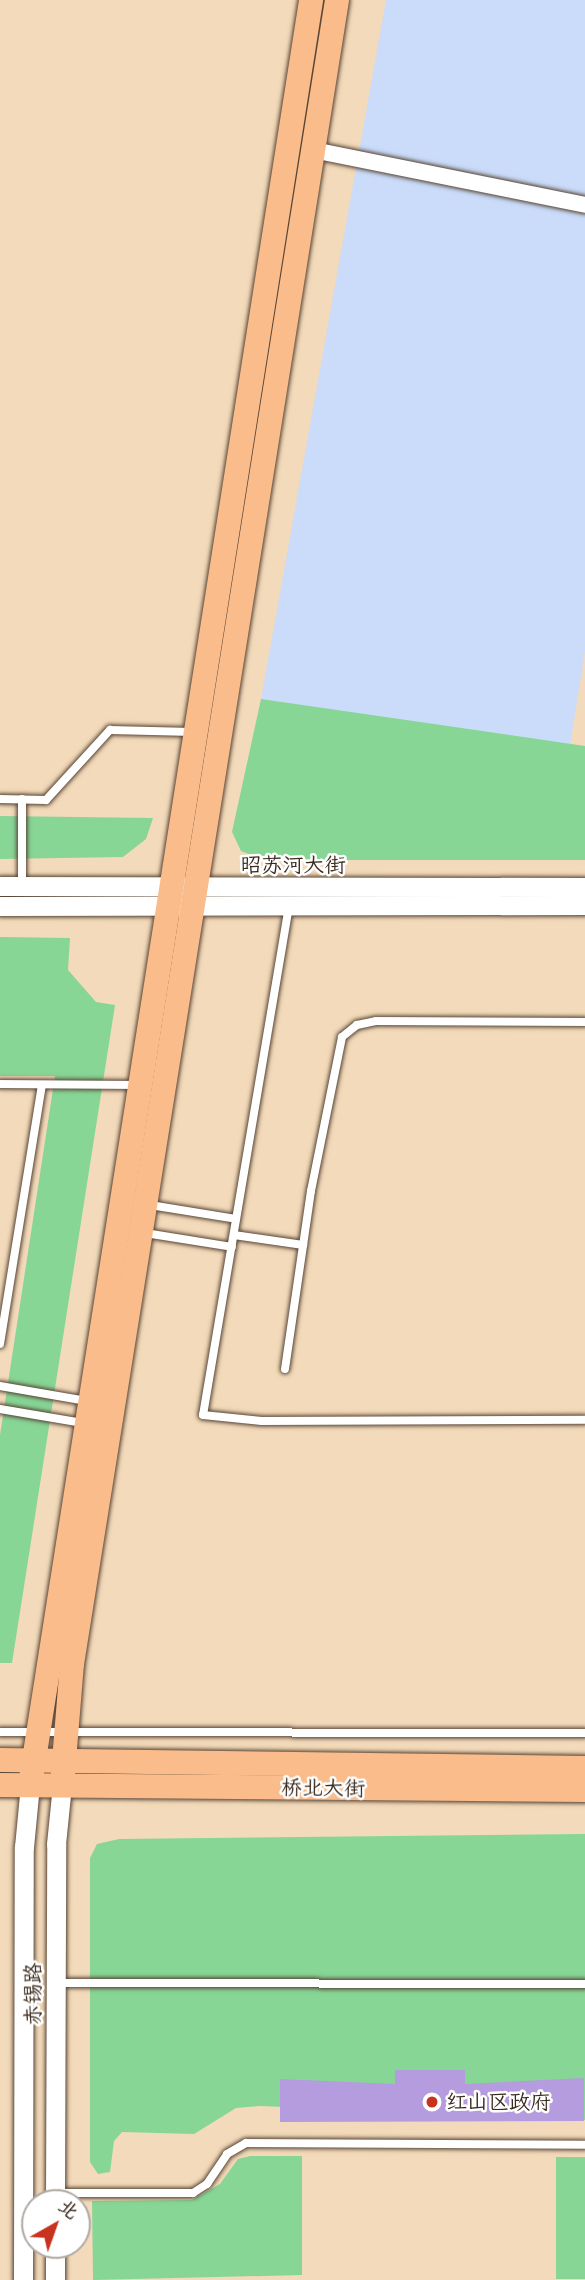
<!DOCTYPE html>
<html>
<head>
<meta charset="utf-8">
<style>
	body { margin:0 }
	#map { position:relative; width:585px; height:2280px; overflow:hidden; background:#f3daba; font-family:Sriracha,"LXGW WenKai TC",sans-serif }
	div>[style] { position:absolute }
	.built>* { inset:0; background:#cadcf9 }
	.green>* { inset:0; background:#87d696; transform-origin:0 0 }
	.building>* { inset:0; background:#b49cde }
	.roads { filter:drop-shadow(0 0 2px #574435) drop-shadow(0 0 2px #574435) }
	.service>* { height:8px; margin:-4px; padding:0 4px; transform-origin:4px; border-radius:4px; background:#fff }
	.minor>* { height:16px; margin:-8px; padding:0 8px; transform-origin:8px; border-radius:8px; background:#fff }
	.tertiary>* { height:19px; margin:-9.5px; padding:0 9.5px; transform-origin:9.5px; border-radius:9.5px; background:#fff }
	.primary>* { height:24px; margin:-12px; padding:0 12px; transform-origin:12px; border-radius:12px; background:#f9bc8a }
	.dots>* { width:19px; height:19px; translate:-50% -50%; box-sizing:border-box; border:4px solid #fff; border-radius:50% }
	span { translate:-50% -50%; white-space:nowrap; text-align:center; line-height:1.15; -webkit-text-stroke:5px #fff; paint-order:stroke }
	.street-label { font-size:21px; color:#3b2a1e }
	.poi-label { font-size:21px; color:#3b2a1e }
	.left { translate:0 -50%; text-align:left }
	.north { position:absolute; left:21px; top:2189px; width:70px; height:70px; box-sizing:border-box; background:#fff; border:2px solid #b1aaa5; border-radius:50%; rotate:40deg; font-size:19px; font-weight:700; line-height:28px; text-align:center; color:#3b2a1e }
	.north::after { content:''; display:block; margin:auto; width:24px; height:32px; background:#c8321e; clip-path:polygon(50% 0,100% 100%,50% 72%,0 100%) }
</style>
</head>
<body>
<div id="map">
	<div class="built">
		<div style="clip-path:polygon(386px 0,585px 0,585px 651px,570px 746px,261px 699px)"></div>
	</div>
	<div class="green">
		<div style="clip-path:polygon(261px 699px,585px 746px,585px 860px,264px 860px,241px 851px,232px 832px)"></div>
		<div style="clip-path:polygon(0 816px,153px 818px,146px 839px,123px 857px,0 859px)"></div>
		<div style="clip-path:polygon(0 937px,70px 938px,68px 970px,96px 1002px,115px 1005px,12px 1663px,0 1663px,0 1435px,55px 1076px,0 1076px)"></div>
		<div style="clip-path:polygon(585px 1834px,585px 2120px,260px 2106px,236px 2108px,194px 2134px,122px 2132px,114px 2141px,110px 2172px,98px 2174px,90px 2162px,90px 1858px,97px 1844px,119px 1839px)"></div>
		<div style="clip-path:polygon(250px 2156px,302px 2156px,302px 2275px,93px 2280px,92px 2201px,192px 2200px,220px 2184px,238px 2159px)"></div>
		<div style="left:556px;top:2157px;width:29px;height:122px"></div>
	</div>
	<div class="building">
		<div style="clip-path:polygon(395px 2070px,465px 2070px,465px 2084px,584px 2078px,584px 2121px,280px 2122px,280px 2079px,395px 2084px)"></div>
	</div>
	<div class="roads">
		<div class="service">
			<div style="left:0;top:799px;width:46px;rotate:1.2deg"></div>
			<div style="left:46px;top:800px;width:95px;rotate:-47.6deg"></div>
			<div style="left:110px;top:730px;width:83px;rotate:1.4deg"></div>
			<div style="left:22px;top:884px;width:85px;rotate:-90deg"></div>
			<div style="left:289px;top:906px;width:516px;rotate:99.59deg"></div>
			<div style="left:203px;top:1415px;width:59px;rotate:5.8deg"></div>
			<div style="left:262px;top:1421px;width:323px;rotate:-0.2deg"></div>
			<div style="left:0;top:1084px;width:137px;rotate:0.4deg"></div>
			<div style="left:150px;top:1205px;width:87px;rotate:9.2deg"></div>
			<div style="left:145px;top:1233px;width:88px;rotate:9.1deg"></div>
			<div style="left:234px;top:1235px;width:70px;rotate:8.2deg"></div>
			<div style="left:0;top:1344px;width:262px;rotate:-80.8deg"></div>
			<div style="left:285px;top:1369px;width:180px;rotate:-81.7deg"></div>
			<div style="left:311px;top:1191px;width:157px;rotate:-78.6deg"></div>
			<div style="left:342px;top:1037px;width:19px;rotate:-39deg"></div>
			<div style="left:357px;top:1025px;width:19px;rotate:-12deg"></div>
			<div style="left:376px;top:1021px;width:209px;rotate:0.3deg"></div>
			<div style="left:0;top:1386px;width:88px;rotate:9.8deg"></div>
			<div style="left:0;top:1409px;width:84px;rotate:9.6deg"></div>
			<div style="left:0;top:1732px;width:585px;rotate:0.1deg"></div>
			<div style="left:55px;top:1983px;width:530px;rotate:0.11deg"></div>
			<div style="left:55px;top:2193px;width:138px"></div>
			<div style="left:193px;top:2193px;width:17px;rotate:-33deg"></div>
			<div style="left:207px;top:2184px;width:36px;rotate:-56deg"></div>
			<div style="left:227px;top:2154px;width:22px;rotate:-30deg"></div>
			<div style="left:246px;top:2143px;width:339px;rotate:0.3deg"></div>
		</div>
		<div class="minor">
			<div style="left:313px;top:150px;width:278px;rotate:11.4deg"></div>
		</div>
		<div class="tertiary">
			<div style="left:0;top:886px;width:585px;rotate:0.1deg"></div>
			<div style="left:0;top:906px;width:585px;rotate:-0.1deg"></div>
			<div style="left:55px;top:2203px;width:359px;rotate:-89.8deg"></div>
			<div style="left:56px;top:1844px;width:59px;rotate:-84.2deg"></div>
			<div style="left:23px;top:2280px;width:433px;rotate:-89.9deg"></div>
			<div style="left:24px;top:1847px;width:62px;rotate:-84.5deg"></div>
			<div style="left:55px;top:2280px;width:35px;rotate:-90deg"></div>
		</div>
		<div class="primary">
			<div style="left:0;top:1760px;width:585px;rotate:0.78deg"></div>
			<div style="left:0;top:1785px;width:585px;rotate:0.49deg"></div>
			<div style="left:30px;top:1785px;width:1807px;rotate:-81.05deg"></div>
			<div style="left:62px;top:1785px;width:121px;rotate:-85.3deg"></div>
			<div style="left:72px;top:1664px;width:1685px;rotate:-80.95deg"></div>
		</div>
	</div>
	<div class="dots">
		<div style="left:432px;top:2102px;background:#c8321e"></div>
	</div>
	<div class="street-label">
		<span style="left:293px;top:865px">昭苏河大街</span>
		<span style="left:323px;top:1788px;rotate:1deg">桥北大街</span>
		<span style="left:33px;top:1994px;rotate:-90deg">赤锡路</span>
	</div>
	<div class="poi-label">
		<span class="left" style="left:446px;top:2102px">红山区政府</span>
	</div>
	<div class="north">北</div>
</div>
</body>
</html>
